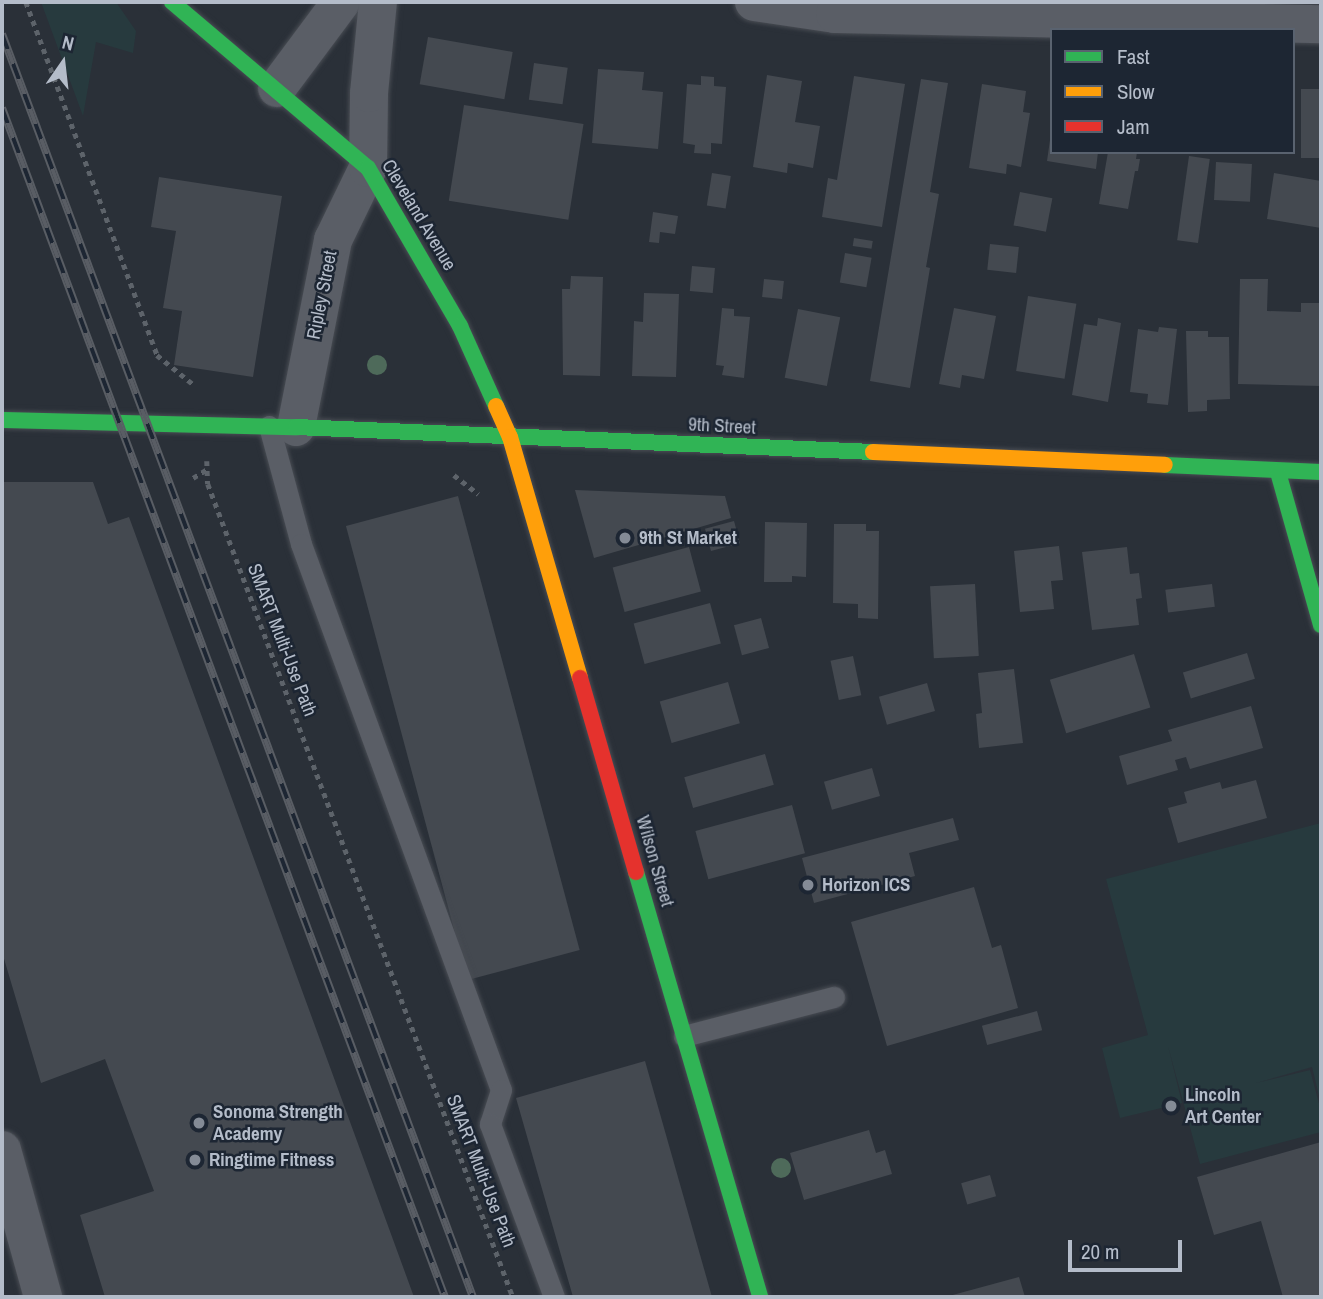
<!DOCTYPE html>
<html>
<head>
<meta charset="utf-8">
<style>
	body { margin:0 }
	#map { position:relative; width:1323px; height:1299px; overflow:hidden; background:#2a3038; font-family:"Archivo Narrow",sans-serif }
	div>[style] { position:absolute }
	.green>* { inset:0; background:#273a3e }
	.building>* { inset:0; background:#444950; transform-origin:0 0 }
	.path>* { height:4.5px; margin-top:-2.25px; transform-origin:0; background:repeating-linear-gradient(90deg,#5d636a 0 5px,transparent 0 10px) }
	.roads { filter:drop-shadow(0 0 2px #484c53) drop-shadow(0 0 2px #484c53) }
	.lane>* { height:21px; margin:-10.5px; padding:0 10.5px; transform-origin:10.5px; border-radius:10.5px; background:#5a5e66 }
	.street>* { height:38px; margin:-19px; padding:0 19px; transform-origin:19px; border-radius:19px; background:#5a5e66 }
	.fast>* { height:16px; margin:-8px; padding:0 8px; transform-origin:8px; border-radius:8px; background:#30b455 }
	.slow>* { height:16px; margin:-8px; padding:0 8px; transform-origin:8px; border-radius:8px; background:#ff9f0a }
	.jam>* { height:16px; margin:-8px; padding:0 8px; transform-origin:8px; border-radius:8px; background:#e5322d }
	.rail>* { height:8px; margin-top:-4px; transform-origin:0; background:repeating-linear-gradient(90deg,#1d2633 0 16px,#595d64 0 32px); box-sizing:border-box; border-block:2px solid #595d64 }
	.trees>* { width:20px; height:20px; margin:-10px; border-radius:50%; background:#4e6a5a }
	.dots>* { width:19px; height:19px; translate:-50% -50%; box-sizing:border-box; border:4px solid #1d2633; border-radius:50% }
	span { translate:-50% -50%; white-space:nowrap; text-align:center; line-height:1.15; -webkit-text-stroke:5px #1d2633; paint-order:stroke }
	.street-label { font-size:19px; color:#b4bcc9 }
	.poi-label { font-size:19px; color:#b4bcc9; font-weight:700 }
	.left { translate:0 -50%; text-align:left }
	.frame { position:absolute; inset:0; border:4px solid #b4bcc9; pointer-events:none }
	.legend { position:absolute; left:1050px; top:28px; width:245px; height:126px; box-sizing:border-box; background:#1d2633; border:2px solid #59626f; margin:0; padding:9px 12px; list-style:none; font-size:21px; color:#b4bcc9 }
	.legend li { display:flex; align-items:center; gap:14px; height:35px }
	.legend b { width:35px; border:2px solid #59626f }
	.north { position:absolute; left:28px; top:28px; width:70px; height:70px; -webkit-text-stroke:5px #1d2633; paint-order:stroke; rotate:14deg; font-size:19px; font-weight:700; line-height:28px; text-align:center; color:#b4bcc9 }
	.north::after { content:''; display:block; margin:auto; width:24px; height:32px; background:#b4bcc9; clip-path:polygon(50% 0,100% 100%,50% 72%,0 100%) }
	.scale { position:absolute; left:1068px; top:1240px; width:114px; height:32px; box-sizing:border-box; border:4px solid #b4bcc9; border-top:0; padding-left:9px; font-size:21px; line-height:24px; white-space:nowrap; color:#b4bcc9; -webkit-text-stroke:5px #1d2633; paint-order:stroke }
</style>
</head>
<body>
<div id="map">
	<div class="green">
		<div style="clip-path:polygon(41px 2px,116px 2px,136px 31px,133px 53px,96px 42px,83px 116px)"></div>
		<div style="clip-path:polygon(1321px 823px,1321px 1104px,1312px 1067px,1256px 1083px,1310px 1070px,1321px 1111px,1321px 1132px,1200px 1164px,1168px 1046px,1182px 1103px,1120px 1118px,1102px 1048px,1148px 1035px,1106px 879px)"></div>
	</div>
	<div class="building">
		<div style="left:428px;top:37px;width:86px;height:48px;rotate:10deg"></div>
		<div style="left:534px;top:63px;width:34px;height:37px;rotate:8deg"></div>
		<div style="clip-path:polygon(598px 69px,644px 72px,642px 90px,663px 92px,658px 149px,592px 143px)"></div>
		<div style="clip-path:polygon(767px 75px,802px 81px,795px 122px,820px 126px,813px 168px,788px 163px,787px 173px,753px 167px)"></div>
		<div style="clip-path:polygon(701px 76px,714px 77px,714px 86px,726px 87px,722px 144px,711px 143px,711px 154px,694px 153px,695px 145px,683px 143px,687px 84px,701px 85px)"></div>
		<div style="clip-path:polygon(854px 76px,905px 84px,882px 227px,822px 217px,828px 178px,837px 180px)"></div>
		<div style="clip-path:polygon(921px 79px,948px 83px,930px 192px,939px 194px,926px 267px,930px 268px,910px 388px,870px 381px)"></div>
		<div style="clip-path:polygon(982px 84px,1026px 91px,1023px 112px,1030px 113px,1021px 167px,1007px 164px,1006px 174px,969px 168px)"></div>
		<div style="left:1301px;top:89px;width:20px;height:69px"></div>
		<div style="left:464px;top:105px;width:121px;height:97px;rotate:9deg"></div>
		<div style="clip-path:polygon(1050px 140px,1052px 152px,1098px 152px,1096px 169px,1047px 161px)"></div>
		<div style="clip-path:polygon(1108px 152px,1137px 152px,1136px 159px,1140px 159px,1138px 171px,1135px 171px,1128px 209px,1099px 204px)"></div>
		<div style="left:1189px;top:156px;width:21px;height:85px;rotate:8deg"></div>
		<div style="left:1216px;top:162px;width:36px;height:38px;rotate:3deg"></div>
		<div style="left:712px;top:173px;width:19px;height:33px;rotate:9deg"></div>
		<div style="clip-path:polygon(1274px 173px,1321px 181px,1321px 228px,1267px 219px)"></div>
		<div style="clip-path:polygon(159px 177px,282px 196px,253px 377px,174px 365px,182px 311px,163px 308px,176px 231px,151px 227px)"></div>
		<div style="left:1020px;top:192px;width:33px;height:34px;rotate:11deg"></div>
		<div style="clip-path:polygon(653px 212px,678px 216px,675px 234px,660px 232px,659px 243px,649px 242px)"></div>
		<div style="left:854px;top:238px;width:19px;height:8px;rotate:9deg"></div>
		<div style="left:990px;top:244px;width:29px;height:26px;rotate:6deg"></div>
		<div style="left:845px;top:253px;width:27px;height:30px;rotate:10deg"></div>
		<div style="left:692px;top:266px;width:23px;height:25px;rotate:5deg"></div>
		<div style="clip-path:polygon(571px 276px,603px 277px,600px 376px,563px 375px,562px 289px,570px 289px)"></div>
		<div style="left:764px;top:279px;width:20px;height:18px;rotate:6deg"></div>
		<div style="clip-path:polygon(1240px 279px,1268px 279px,1267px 311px,1301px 312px,1301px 303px,1321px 303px,1321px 386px,1238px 384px)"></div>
		<div style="clip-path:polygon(644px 293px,679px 294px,676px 377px,632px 376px,634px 321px,643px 322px)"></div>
		<div style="left:1028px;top:296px;width:49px;height:76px;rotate:9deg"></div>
		<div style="clip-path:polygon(722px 308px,734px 309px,734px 316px,750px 317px,744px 378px,722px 375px,724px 366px,716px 365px)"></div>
		<div style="clip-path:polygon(954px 308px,996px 316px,984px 379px,962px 375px,960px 388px,939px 384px)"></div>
		<div style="left:798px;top:309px;width:43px;height:70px;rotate:11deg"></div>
		<div style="clip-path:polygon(1098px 318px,1121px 323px,1108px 402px,1072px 395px,1084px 324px,1097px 326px)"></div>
		<div style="clip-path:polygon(1159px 327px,1177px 329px,1168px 405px,1147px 403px,1148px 394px,1130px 392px,1138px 329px,1158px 332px)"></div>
		<div style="clip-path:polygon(1186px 331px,1208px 331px,1208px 337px,1229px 337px,1230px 399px,1207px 400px,1207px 411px,1188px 412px)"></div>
		<div style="clip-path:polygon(2px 482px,93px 482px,108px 524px,129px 517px,414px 1297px,105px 1297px,80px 1215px,154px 1191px,105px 1059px,41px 1083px,2px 952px)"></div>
		<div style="clip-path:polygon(575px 490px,725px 496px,731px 518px,594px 558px)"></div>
		<div style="left:458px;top:496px;width:470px;height:116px;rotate:75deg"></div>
		<div style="left:734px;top:521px;width:23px;height:30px;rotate:75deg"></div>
		<div style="clip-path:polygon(765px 522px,807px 523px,806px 577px,792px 576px,792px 582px,764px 582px)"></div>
		<div style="clip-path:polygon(834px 524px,866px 524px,866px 531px,879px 531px,878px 619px,858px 618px,858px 604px,833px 603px)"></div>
		<div style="clip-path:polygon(1059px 546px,1063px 580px,1051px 581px,1054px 609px,1020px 612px,1014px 551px)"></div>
		<div style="left:689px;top:547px;width:46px;height:79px;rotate:75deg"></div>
		<div style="clip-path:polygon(1127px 547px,1130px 574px,1139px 573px,1142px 598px,1136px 599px,1139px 625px,1092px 630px,1082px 552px)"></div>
		<div style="left:975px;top:584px;width:72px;height:45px;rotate:87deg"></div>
		<div style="left:1212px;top:584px;width:23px;height:47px;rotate:83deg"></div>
		<div style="left:710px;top:603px;width:42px;height:79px;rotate:75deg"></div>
		<div style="left:761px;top:618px;width:31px;height:28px;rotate:75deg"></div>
		<div style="left:1247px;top:653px;width:27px;height:67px;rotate:73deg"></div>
		<div style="left:1134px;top:654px;width:56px;height:88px;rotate:73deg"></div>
		<div style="left:853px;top:656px;width:40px;height:23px;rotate:78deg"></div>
		<div style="clip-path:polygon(1014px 669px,1023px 743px,979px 748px,976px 714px,982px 713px,978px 673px)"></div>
		<div style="left:728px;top:682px;width:43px;height:71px;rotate:74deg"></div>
		<div style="left:927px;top:683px;width:29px;height:50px;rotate:74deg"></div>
		<div style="clip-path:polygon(1251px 706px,1263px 748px,1190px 769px,1186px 757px,1175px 760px,1178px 770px,1127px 785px,1119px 756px,1172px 741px,1168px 730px)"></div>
		<div style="left:765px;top:754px;width:32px;height:84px;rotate:74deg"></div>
		<div style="left:872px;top:768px;width:29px;height:50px;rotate:74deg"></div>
		<div style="clip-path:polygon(1256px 780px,1267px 818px,1178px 843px,1168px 808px,1187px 803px,1184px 792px,1220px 782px,1222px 789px)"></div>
		<div style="left:792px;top:805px;width:50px;height:100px;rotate:75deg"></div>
		<div style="clip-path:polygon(953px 818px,959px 840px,909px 853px,915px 876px,814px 903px,802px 858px)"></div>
		<div style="clip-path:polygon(974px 887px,992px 948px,1001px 945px,1018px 1008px,887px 1046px,851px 922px)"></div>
		<div style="left:1037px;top:1011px;width:20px;height:57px;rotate:75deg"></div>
		<div style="clip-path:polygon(645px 1061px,712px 1297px,573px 1297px,516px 1098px)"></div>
		<div style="clip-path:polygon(869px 1130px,876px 1153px,885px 1150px,892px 1174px,804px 1200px,790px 1153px)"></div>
		<div style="clip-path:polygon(1321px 1142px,1321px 1297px,1283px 1297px,1261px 1221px,1214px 1235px,1197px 1177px)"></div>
		<div style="left:990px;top:1175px;width:22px;height:30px;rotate:74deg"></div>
		<div style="clip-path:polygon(1019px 1277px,1025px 1297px,949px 1297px,949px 1296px)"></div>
	</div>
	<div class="path">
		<div style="left:26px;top:2px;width:377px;rotate:69.6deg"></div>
		<div style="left:157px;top:355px;width:46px;rotate:38.9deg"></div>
		<div style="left:207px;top:461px;width:23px;rotate:88deg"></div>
		<div style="left:208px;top:484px;width:868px;rotate:69.44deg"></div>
		<div style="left:454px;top:475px;width:31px;rotate:38deg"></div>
		<div style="left:193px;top:478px;width:19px;rotate:-32deg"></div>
	</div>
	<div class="roads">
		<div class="lane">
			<div style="left:269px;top:426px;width:122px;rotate:74.8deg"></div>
			<div style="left:301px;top:544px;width:581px;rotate:69.88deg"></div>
			<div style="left:501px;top:1090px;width:36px;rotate:108deg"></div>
			<div style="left:490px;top:1124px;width:184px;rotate:69.7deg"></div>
			<div style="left:684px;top:1036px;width:155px;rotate:-14.6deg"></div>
		</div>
		<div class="street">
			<div style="left:754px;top:2px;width:82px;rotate:8.4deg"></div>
			<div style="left:835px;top:14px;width:486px;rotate:1.2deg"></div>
			<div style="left:277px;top:88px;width:107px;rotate:-53.3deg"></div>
			<div style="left:296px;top:427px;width:191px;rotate:-78.8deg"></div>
			<div style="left:333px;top:240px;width:80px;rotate:-64.1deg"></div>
			<div style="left:368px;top:168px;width:75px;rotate:-89.2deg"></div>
			<div style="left:369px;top:93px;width:91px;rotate:-84.4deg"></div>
			<div style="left:2px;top:1150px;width:153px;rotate:74.4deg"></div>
		</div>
		<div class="fast">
			<div style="left:172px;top:2px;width:257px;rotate:40.3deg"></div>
			<div style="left:368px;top:168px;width:183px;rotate:59.8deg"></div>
			<div style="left:460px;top:326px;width:88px;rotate:65.8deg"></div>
			<div style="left:2px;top:420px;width:294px;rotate:1.4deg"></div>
			<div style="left:296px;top:427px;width:578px;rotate:2.48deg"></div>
			<div style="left:1165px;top:465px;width:156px;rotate:2.6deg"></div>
			<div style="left:1278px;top:472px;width:159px;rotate:74.3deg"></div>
			<div style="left:636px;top:872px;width:443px;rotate:73.7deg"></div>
		</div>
		<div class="slow">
			<div style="left:496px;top:406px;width:34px;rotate:66deg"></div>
			<div style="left:510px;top:437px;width:251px;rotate:73.8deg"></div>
			<div style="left:873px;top:452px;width:292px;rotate:2.5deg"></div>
		</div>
		<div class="jam">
			<div style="left:580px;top:678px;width:202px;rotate:73.9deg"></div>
		</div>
	</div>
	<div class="rail">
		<div style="left:2px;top:34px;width:1348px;rotate:69.55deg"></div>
		<div style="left:2px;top:108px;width:1269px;rotate:69.57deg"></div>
	</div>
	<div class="trees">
		<div style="left:377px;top:365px"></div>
		<div style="left:781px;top:1168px"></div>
	</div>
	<div class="dots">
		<div style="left:625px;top:538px;background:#848b96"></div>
		<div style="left:808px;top:885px;background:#848b96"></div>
		<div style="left:1171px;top:1106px;background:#848b96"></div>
		<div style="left:199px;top:1123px;background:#848b96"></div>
		<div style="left:195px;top:1160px;background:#848b96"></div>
	</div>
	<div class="street-label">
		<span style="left:419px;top:215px;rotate:59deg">Cleveland Avenue</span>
		<span style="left:322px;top:295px;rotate:-79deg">Ripley Street</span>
		<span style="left:722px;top:426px;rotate:3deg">9th Street</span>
		<span style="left:282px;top:640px;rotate:69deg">SMART Multi-Use Path</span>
		<span style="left:655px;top:861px;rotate:74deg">Wilson Street</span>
		<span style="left:481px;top:1171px;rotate:69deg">SMART Multi-Use Path</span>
	</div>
	<div class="poi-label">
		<span class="left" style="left:639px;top:538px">9th St Market</span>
		<span class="left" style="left:822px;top:885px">Horizon ICS</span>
		<span class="left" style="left:1185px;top:1106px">Lincoln<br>Art Center</span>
		<span class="left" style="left:213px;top:1123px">Sonoma Strength<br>Academy</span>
		<span class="left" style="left:209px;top:1160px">Ringtime Fitness</span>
	</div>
	<div class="frame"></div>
	<ul class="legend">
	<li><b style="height:9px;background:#30b455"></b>Fast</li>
	<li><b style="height:9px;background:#ff9f0a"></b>Slow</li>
	<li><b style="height:9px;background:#e5322d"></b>Jam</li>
	</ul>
	<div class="north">N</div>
	<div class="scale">20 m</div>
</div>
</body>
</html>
